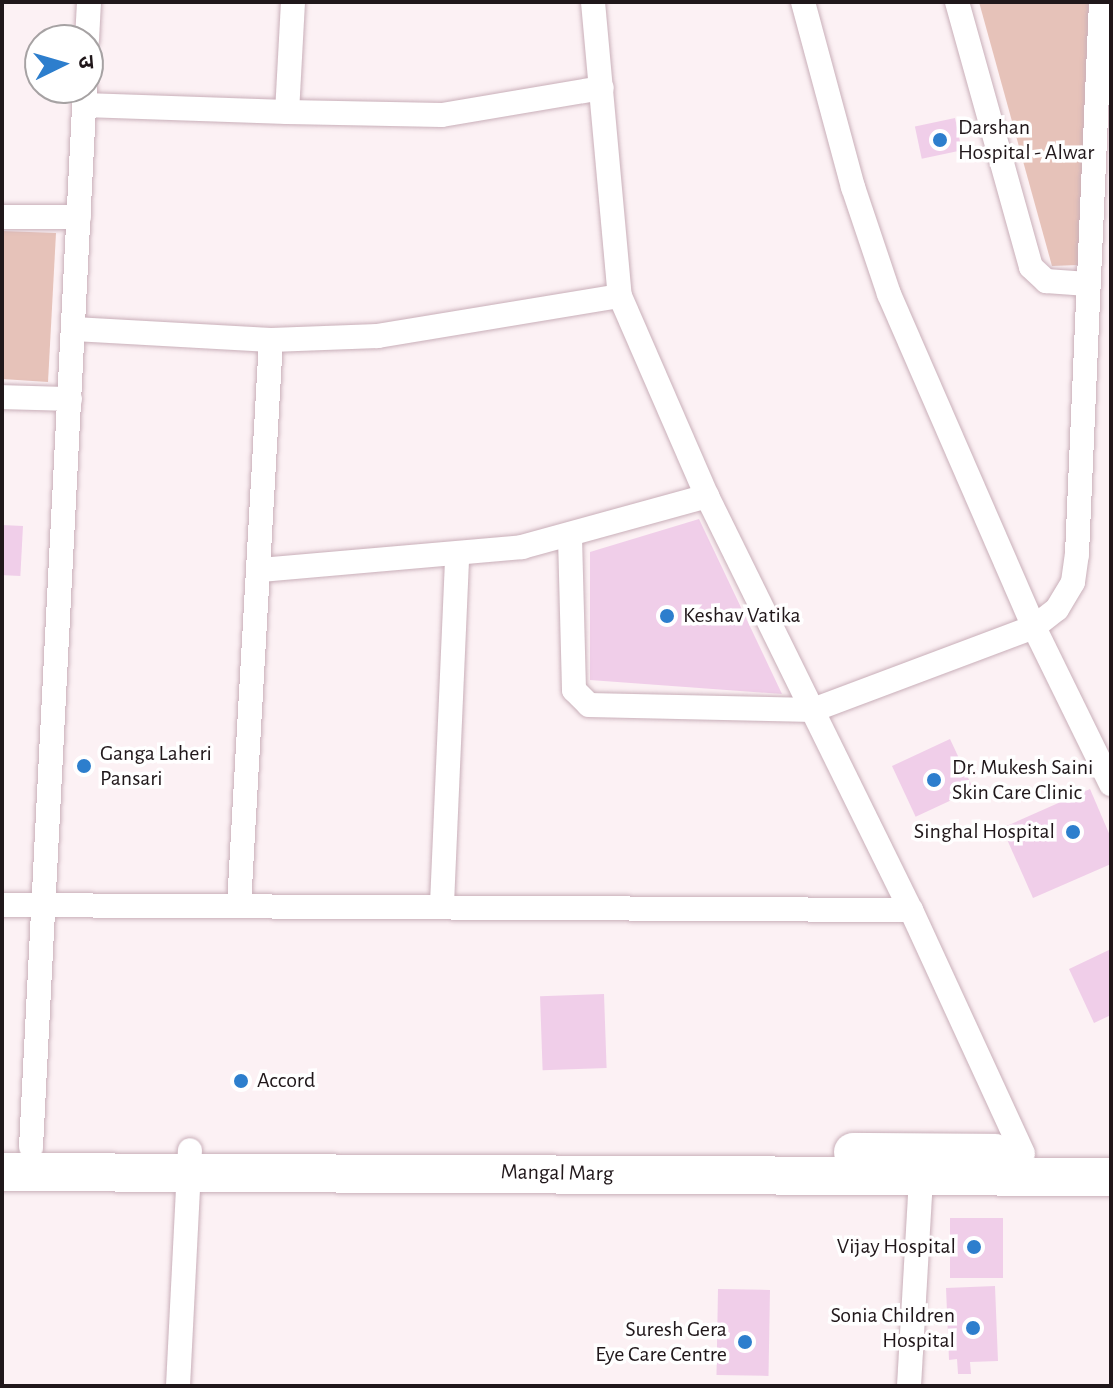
<!DOCTYPE html>
<html>
<head>
<meta charset="utf-8">
<style>
	body { margin:0 }
	#map { position:relative; width:1113px; height:1388px; overflow:hidden; background:#fcf1f4; font-family:"Alegreya Sans","Noto Sans Devanagari",sans-serif }
	div>[style] { position:absolute }
	.green>* { inset:0; background:#e6c2b9 }
	.building>* { inset:0; background:#f0cee9; transform-origin:0 0 }
	.roads { filter:drop-shadow(0 0 2px #c9afb9) drop-shadow(0 0 2px #c9afb9) }
	.street>* { height:24px; margin:-12px; padding:0 12px; transform-origin:12px; border-radius:12px; background:#fff }
	.primary>* { height:38px; margin:-19px; padding:0 19px; transform-origin:19px; border-radius:19px; background:#fff }
	.dots>* { width:22px; height:22px; translate:-50% -50%; box-sizing:border-box; border:4px solid #fff; border-radius:50% }
	span { translate:-50% -50%; white-space:nowrap; text-align:center; line-height:1.15; -webkit-text-stroke:7px #fff; paint-order:stroke }
	.poi-label { font-size:22px; color:#20171a }
	.left { translate:0 -50%; text-align:left }
	.right { translate:-100% -50%; text-align:right }
	.street-label { font-size:22px; color:#20171a }
	.frame { position:absolute; inset:0; border:4px solid #20171a; pointer-events:none }
	.north { position:absolute; left:24px; top:24px; width:80px; height:80px; box-sizing:border-box; background:#fff; border:2px solid #a6a2a3; border-radius:50%; rotate:85deg; font-size:22px; font-weight:700; line-height:32px; text-align:center; color:#20171a }
	.north::after { content:''; display:block; margin:auto; width:28px; height:36px; background:#2d7ecd; clip-path:polygon(50% 0,100% 100%,50% 72%,0 100%) }
</style>
</head>
<body>
<div id="map">
	<div class="green">
		<div style="clip-path:polygon(979px 2px,1089px 2px,1078px 265px,1052px 266px)"></div>
		<div style="clip-path:polygon(2px 231px,56px 233px,48px 382px,2px 379px)"></div>
	</div>
	<div class="building">
		<div style="left:955px;top:118px;width:33px;height:41px;rotate:78deg"></div>
		<div style="clip-path:polygon(699px 519px,782px 694px,590px 680px,590px 552px)"></div>
		<div style="left:2px;top:525px;width:21px;height:50px;rotate:3deg"></div>
		<div style="left:950px;top:739px;width:56px;height:64px;rotate:65deg"></div>
		<div style="clip-path:polygon(1090px 789px,1111px 838px,1111px 864px,1033px 898px,1002px 828px)"></div>
		<div style="clip-path:polygon(1111px 949px,1111px 1015px,1094px 1023px,1069px 969px)"></div>
		<div style="left:604px;top:994px;width:74px;height:64px;rotate:88deg"></div>
		<div style="left:950px;top:1218px;width:53px;height:60px"></div>
		<div style="clip-path:polygon(995px 1286px,998px 1361px,970px 1362px,971px 1374px,958px 1374px,957px 1359px,949px 1360px,946px 1288px)"></div>
		<div style="left:718px;top:1289px;width:52px;height:86px;rotate:1deg"></div>
	</div>
	<div class="roads">
		<div class="street">
			<div style="left:293px;top:2px;width:110px;rotate:93.1deg"></div>
			<div style="left:287px;top:112px;width:155px;rotate:1.1deg"></div>
			<div style="left:442px;top:115px;width:162px;rotate:-9.6deg"></div>
			<div style="left:593px;top:2px;width:295px;rotate:84.8deg"></div>
			<div style="left:620px;top:296px;width:218px;rotate:66.5deg"></div>
			<div style="left:707px;top:496px;width:462px;rotate:63.8deg"></div>
			<div style="left:803px;top:2px;width:192px;rotate:74.9deg"></div>
			<div style="left:853px;top:187px;width:113px;rotate:71.4deg"></div>
			<div style="left:889px;top:294px;width:363px;rotate:66.5deg"></div>
			<div style="left:1034px;top:627px;width:175px;rotate:63.9deg"></div>
			<div style="left:957px;top:2px;width:275px;rotate:74.4deg"></div>
			<div style="left:1031px;top:267px;width:21px;rotate:43deg"></div>
			<div style="left:1046px;top:281px;width:42px;rotate:4.1deg"></div>
			<div style="left:87px;top:40px;width:38px;rotate:-87deg"></div>
			<div style="left:84px;top:105px;width:203px;rotate:2deg"></div>
			<div style="left:2px;top:217px;width:77px"></div>
			<div style="left:74px;top:329px;width:197px;rotate:3.2deg"></div>
			<div style="left:271px;top:340px;width:107px;rotate:-2.1deg"></div>
			<div style="left:378px;top:336px;width:245px;rotate:-9.4deg"></div>
			<div style="left:2px;top:397px;width:68px;rotate:1.7deg"></div>
			<div style="left:570px;top:537px;width:153px;rotate:88.5deg"></div>
			<div style="left:574px;top:690px;width:21px;rotate:45deg"></div>
			<div style="left:589px;top:705px;width:224px;rotate:1.3deg"></div>
			<div style="left:813px;top:710px;width:236px;rotate:-20.6deg"></div>
			<div style="left:1034px;top:627px;width:29px;rotate:-38deg"></div>
			<div style="left:1057px;top:609px;width:31px;rotate:-59deg"></div>
			<div style="left:1073px;top:582px;width:28px;rotate:-82deg"></div>
			<div style="left:1077px;top:554px;width:553px;rotate:-87.51deg"></div>
			<div style="left:261px;top:570px;width:262px;rotate:-5deg"></div>
			<div style="left:522px;top:547px;width:192px;rotate:-15.4deg"></div>
			<div style="left:442px;top:904px;width:348px;rotate:-87.5deg"></div>
			<div style="left:2px;top:905px;width:909px;rotate:0.32deg"></div>
			<div style="left:911px;top:910px;width:268px;rotate:65.3deg"></div>
			<div style="left:239px;top:905px;width:566px;rotate:-86.76deg"></div>
			<div style="left:31px;top:1147px;width:1060px;rotate:-87.08deg"></div>
			<div style="left:178px;top:1386px;width:236px;rotate:-87.1deg"></div>
			<div style="left:909px;top:1386px;width:207px;rotate:-86.7deg"></div>
		</div>
		<div class="primary">
			<div style="left:853px;top:1152px;width:142px;rotate:0.4deg"></div>
			<div style="left:2px;top:1172px;width:1109px;rotate:0.26deg"></div>
		</div>
	</div>
	<div class="dots">
		<div style="left:940px;top:140px;background:#2d7ecd"></div>
		<div style="left:667px;top:616px;background:#2d7ecd"></div>
		<div style="left:84px;top:766px;background:#2d7ecd"></div>
		<div style="left:934px;top:780px;background:#2d7ecd"></div>
		<div style="left:1073px;top:832px;background:#2d7ecd"></div>
		<div style="left:241px;top:1081px;background:#2d7ecd"></div>
		<div style="left:974px;top:1247px;background:#2d7ecd"></div>
		<div style="left:973px;top:1328px;background:#2d7ecd"></div>
		<div style="left:745px;top:1342px;background:#2d7ecd"></div>
	</div>
	<div class="poi-label">
		<span class="left" style="left:958px;top:140px">Darshan<br>Hospital - Alwar</span>
		<span class="left" style="left:683px;top:616px">Keshav Vatika</span>
		<span class="left" style="left:100px;top:766px">Ganga Laheri<br>Pansari</span>
		<span class="left" style="left:952px;top:780px">Dr. Mukesh Saini<br>Skin Care Clinic</span>
		<span class="right" style="left:1055px;top:832px">Singhal Hospital</span>
		<span class="left" style="left:257px;top:1081px">Accord</span>
		<span class="right" style="left:956px;top:1247px">Vijay Hospital</span>
		<span class="right" style="left:955px;top:1328px">Sonia Children<br>Hospital</span>
		<span class="right" style="left:727px;top:1342px">Suresh Gera<br>Eye Care Centre</span>
	</div>
	<div class="street-label">
		<span style="left:557px;top:1173px;rotate:1deg">Mangal Marg</span>
	</div>
	<div class="frame"></div>
	<div class="north">उ</div>
</div>
</body>
</html>
